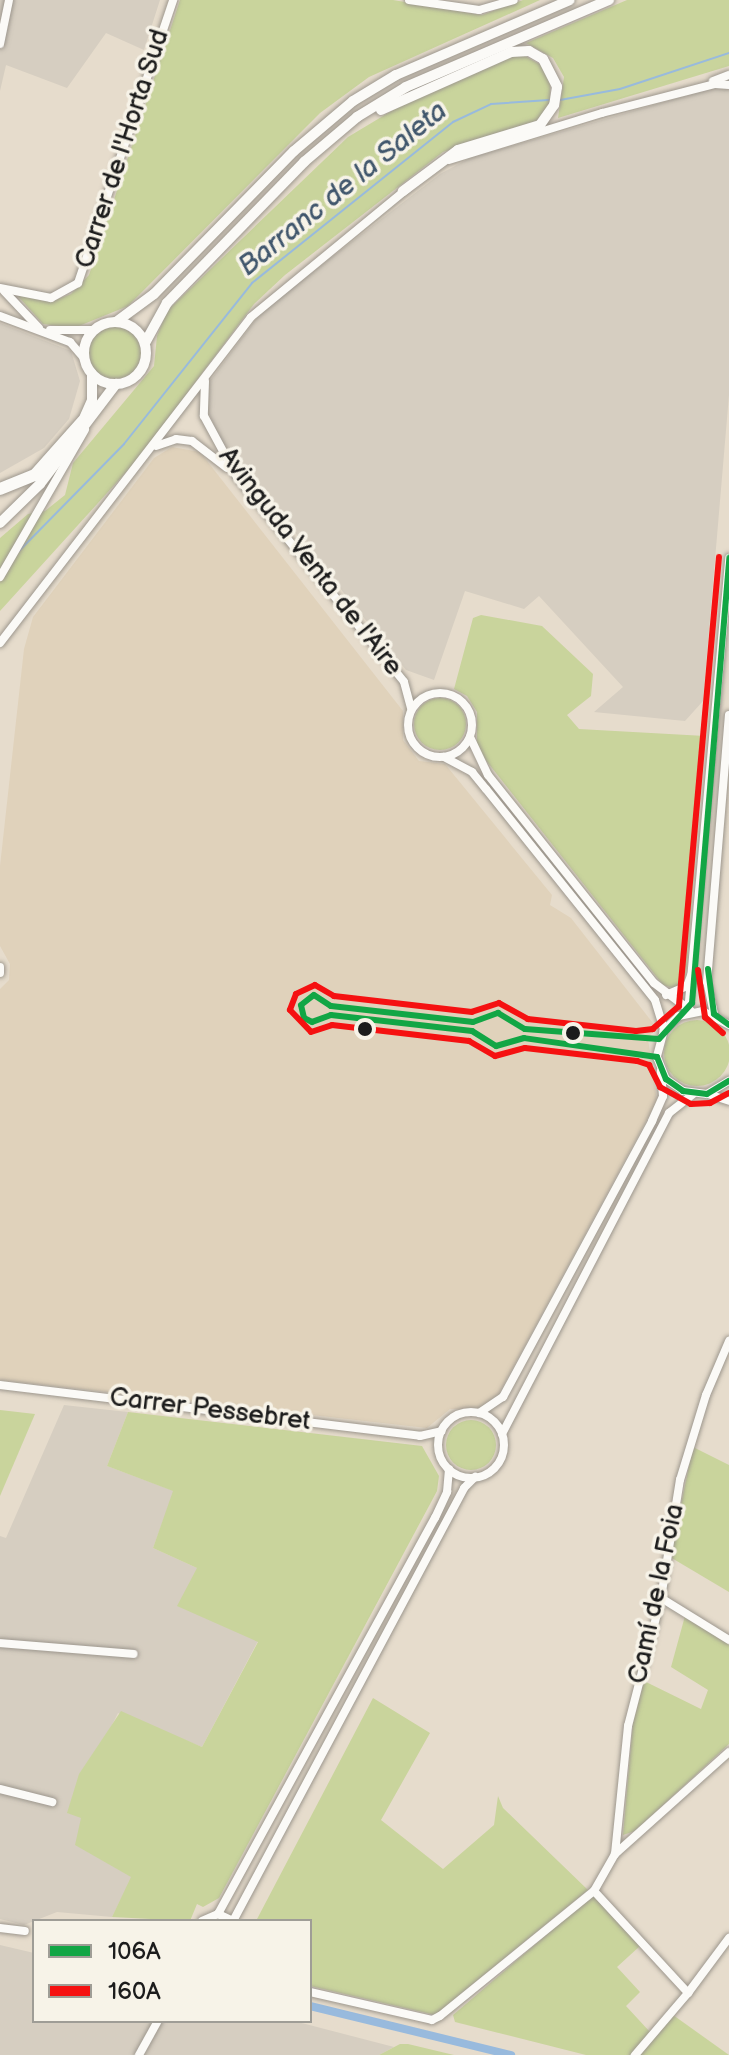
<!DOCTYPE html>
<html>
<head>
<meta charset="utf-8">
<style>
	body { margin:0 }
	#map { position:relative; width:729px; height:2055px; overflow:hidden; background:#e6dccc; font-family:"Balsamiq Sans",sans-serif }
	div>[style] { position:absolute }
	.built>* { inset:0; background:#e0d2bb }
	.industrial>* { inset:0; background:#d6cec1 }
	.green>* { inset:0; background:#c9d49c }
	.round { border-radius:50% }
	.stream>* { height:2px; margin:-1px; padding:0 1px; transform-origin:1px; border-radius:1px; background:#98badd }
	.canal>* { height:8px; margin:-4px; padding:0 4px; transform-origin:4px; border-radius:4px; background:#98badd }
	.roads { filter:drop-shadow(0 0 2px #9d978e) drop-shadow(0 0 2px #9d978e) }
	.minor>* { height:8px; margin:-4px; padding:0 4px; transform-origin:4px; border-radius:4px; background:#fbfaf7 }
	.minor>.ring { margin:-4px; padding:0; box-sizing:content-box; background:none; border:8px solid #fbfaf7; border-radius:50% }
	.major>* { height:10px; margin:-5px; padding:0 5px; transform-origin:5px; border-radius:5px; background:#fbfaf7 }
	.major>.ring { margin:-5px; padding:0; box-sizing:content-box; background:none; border:10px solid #fbfaf7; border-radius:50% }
	.highway>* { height:12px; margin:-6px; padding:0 6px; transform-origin:6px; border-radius:6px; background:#fbfaf7 }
	.bus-1>* { height:6px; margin:-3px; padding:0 3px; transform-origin:3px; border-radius:3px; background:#12a645 }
	.bus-2>* { height:6px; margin:-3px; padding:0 3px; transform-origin:3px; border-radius:3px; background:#f51111 }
	.dots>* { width:22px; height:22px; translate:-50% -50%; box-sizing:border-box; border:4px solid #f7f3e8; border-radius:50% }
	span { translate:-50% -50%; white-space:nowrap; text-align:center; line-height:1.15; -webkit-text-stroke:7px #f7f3e8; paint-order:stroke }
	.street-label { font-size:26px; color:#1c1c1c }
	.water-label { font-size:28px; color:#40566c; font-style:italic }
	.legend { position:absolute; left:32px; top:1919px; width:280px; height:104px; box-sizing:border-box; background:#f7f3e8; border:2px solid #9f9d96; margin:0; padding:10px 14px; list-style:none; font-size:24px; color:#1c1c1c }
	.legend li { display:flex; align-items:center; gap:16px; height:40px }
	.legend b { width:40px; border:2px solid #9f9d96 }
</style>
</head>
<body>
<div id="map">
	<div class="built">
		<div style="clip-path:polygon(172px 447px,200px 452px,403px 711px,403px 740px,419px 761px,445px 764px,552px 895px,550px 905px,571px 918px,656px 1027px,648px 1039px,657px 1101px,495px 1401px,481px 1409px,450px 1409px,427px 1428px,0 1380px,0 989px,9px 980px,10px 964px,0 946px,0 866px,24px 649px,33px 617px,154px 458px)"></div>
	</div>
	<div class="industrial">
		<div style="clip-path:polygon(0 0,160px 0,144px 50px,106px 33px,67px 88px,6px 65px,0 91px)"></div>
		<div style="clip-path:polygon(720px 86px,729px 89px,729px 395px,703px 701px,685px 721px,594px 712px,623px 687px,539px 596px,524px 609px,465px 591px,434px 680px,406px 670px,221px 441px,206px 407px,209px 382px,263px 310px,440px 174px,470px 158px)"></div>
		<div style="clip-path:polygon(0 323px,71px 351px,80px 381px,69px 419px,44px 448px,0 473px)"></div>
		<div style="clip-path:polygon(64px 1405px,128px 1412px,107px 1466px,174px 1491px,153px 1548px,197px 1568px,258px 1641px,202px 1747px,118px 1713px,68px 1813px,82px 1817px,132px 1877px,112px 1917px,57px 1912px,24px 1925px,0 1919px,0 1536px,6px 1538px)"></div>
		<div style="clip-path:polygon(0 1945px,34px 1953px,34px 2021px,294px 2021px,394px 2047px,379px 2055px,0 2055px)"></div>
	</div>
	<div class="green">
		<div style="clip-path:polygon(180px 0,393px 0,482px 15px,523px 0,540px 0,369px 77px,320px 113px,128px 306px,74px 328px,43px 324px,17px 295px,53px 301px,71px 294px,89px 275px)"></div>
		<div style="clip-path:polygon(627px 0,729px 0,729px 66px,558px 118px,564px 77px,553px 58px,526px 43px)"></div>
		<div style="clip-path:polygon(523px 55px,541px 65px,550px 77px,550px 106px,539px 120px,443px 152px,285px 275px,254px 304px,137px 460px,0 611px,0 538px,28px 514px,45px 511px,65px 495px,73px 463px,154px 366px,157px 336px,167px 311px,348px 137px,408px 101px,501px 59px)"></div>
		<div class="round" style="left:89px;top:327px;width:52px;height:52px"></div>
		<div style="clip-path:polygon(481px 615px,542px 626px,593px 674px,591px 696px,567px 715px,579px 729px,705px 736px,687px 966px,684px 983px,677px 989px,663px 985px,477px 749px,477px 712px,467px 696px,454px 689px,473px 618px)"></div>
		<div class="round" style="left:414px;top:698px;width:52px;height:52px"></div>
		<div class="round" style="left:664px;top:1020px;width:66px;height:66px"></div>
		<div style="clip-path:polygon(0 1410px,35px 1414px,0 1496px)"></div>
		<div style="clip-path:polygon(128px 1412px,422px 1446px,439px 1476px,437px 1491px,219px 1898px,203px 1907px,197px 1904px,190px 1921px,112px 1917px,131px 1877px,75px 1845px,81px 1818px,67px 1813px,79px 1774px,121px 1711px,202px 1747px,258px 1642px,177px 1606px,197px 1568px,153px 1548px,173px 1491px,107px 1466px)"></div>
		<div class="round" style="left:446px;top:1420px;width:50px;height:50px"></div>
		<div style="clip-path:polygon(693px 1447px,729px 1465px,729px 1592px,670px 1557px)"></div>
		<div style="clip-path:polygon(685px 1616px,729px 1643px,729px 1744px,635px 1831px,623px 1835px,633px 1723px,644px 1681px,701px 1709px,708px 1690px,671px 1667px)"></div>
		<div style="clip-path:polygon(373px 1698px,430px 1733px,381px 1820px,443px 1869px,494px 1825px,498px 1796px,503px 1808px,588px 1890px,435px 2015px,310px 1986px,310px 1921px,256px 1921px)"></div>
		<div style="clip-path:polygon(593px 1895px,640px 1946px,617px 1967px,640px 1992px,626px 2006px,650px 2032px,630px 2055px,586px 2055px,455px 2022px,453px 2015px)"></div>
		<div style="clip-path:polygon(673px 2015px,729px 2055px,640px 2055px)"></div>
		<div style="clip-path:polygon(400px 2044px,408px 2044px,454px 2055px,379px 2055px)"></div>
	</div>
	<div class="stream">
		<div style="left:560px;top:100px;width:61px;rotate:-10.4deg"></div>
		<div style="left:620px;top:89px;width:115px;rotate:-18.3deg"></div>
		<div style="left:19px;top:551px;width:150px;rotate:-45.5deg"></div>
		<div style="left:124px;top:444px;width:206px;rotate:-51.5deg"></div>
		<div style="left:252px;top:283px;width:258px;rotate:-38.7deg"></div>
		<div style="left:453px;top:122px;width:42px;rotate:-25.3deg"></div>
		<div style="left:491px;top:104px;width:58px;rotate:-3.9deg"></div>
	</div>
	<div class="canal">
		<div style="left:310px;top:2006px;width:207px;rotate:13.7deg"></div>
	</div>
	<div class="roads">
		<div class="minor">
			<div style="left:409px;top:0;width:71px;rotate:8.1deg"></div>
			<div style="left:479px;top:10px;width:36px;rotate:-16deg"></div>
			<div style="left:0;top:44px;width:45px;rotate:-78.4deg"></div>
			<div style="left:713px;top:81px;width:17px;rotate:-21deg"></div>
			<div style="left:449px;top:160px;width:160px;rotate:-17.1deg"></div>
			<div style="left:602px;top:113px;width:117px;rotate:-14.4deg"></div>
			<div style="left:715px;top:84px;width:14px;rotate:4deg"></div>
			<div style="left:0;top:288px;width:52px;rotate:11.1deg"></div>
			<div style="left:51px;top:298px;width:31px;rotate:-29deg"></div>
			<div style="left:78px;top:283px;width:299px;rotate:-71.4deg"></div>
			<div style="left:4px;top:291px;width:51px;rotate:46.6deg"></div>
			<div style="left:0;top:316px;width:75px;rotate:20.4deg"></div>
			<div style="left:70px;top:342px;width:21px;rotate:49deg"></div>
			<div style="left:50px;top:330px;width:43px"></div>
			<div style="left:205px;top:381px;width:35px;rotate:92deg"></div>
			<div style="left:204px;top:416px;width:69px;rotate:61.6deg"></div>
			<div style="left:237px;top:477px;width:264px;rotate:50.8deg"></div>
			<div style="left:404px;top:682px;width:28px;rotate:75deg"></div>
			<div style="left:156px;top:446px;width:21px;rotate:-19deg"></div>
			<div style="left:176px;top:439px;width:16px;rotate:7deg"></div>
			<div style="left:192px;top:441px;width:44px;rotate:37.6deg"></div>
			<div style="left:0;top:577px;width:170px;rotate:-60deg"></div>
			<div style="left:0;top:643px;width:411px;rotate:-52.4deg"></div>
			<div style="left:251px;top:317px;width:203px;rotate:-39.4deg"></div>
			<div class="ring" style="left:408px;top:693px;width:56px;height:56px"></div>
			<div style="left:470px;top:737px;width:42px;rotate:64.7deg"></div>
			<div style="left:488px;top:775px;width:266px;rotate:51.4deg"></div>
			<div style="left:654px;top:983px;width:46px;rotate:37.1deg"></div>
			<div style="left:444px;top:757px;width:32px;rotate:28deg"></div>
			<div style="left:472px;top:772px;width:22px;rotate:51deg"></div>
			<div style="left:486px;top:789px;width:270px;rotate:51.3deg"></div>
			<div style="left:655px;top:1000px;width:31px;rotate:73deg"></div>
			<div style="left:0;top:967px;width:6px;rotate:90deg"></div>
			<div style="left:666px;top:995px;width:23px;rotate:-23deg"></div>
			<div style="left:687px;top:986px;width:14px;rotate:-69deg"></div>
			<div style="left:688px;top:1012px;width:456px;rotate:-84.8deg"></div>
			<div style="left:714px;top:1014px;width:33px;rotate:-102deg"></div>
			<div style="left:707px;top:982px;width:268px;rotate:-85.3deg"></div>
			<div style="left:729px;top:1025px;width:30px;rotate:-152deg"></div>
			<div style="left:703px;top:1011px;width:25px;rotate:168deg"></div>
			<div style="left:679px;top:1016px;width:21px;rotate:137deg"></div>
			<div style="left:664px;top:1030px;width:28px;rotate:105deg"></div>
			<div style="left:657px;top:1057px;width:24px;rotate:68deg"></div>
			<div style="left:666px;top:1079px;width:21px;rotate:35deg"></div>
			<div style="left:683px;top:1091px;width:24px;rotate:7deg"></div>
			<div style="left:707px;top:1094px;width:26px;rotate:-31deg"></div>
			<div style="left:708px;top:1094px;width:22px;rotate:18deg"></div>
			<div style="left:0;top:1385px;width:423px;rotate:6.9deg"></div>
			<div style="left:420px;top:1436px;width:22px;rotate:-13deg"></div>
			<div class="ring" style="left:438px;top:1412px;width:58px;height:58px"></div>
			<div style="left:479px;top:1413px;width:29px;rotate:-34deg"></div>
			<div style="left:503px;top:1397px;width:314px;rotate:-61.6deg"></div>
			<div style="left:652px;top:1121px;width:27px;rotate:-66deg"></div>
			<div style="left:663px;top:1096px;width:25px;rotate:-95deg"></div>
			<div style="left:502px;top:1434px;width:362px;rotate:-62.5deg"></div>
			<div style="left:669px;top:1113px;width:31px;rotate:-38deg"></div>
			<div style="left:661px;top:1598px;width:80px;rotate:31.7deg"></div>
			<div style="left:0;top:1643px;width:134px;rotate:4.7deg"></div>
			<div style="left:0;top:1789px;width:54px;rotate:14deg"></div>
			<div style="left:615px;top:1854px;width:129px;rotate:-84.2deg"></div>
			<div style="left:628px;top:1726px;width:132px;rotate:-75.5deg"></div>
			<div style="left:661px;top:1598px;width:120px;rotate:-80.9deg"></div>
			<div style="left:680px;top:1480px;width:89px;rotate:-73deg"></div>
			<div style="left:706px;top:1395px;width:59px;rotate:-66.9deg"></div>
			<div style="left:594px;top:1891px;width:139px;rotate:47.3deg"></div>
			<div style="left:688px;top:1993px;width:82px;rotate:130.5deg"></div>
			<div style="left:218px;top:1914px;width:452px;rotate:-61.3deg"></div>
			<div style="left:435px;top:1518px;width:29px;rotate:-65deg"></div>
			<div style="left:447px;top:1492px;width:23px;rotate:-85deg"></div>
			<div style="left:202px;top:1921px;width:17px;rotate:-24deg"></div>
			<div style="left:218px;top:1914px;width:17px;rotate:25deg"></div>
			<div style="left:233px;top:1921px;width:491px;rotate:-61.9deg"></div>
			<div style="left:464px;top:1488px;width:16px;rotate:-45deg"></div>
			<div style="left:0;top:1928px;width:25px;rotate:7deg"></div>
			<div style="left:310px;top:1992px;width:125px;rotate:12.9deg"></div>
			<div style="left:432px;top:2020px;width:9px;rotate:-27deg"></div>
			<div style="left:440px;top:2016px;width:198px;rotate:-39.1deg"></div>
			<div style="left:594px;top:1891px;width:43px;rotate:-60.4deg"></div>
			<div style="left:615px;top:1854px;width:153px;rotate:-41.8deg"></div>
			<div style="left:688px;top:1993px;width:69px;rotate:-53.3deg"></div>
			<div style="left:139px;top:2055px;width:39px;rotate:-61deg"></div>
		</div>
		<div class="major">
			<div style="left:381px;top:110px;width:142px;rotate:-24deg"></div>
			<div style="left:511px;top:52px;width:18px;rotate:-3deg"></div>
			<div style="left:529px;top:51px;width:16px;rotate:30deg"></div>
			<div style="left:543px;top:59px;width:31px;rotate:63deg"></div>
			<div style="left:557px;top:87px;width:18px;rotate:99deg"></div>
			<div style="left:554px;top:105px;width:24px;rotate:125deg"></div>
			<div style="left:540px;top:125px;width:86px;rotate:163deg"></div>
			<div style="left:458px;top:150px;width:69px;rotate:143.3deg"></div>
			<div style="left:116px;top:322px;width:47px;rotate:-36.4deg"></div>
			<div style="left:154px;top:294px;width:200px;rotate:-45.6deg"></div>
			<div style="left:294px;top:151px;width:77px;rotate:-40.3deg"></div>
			<div style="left:353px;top:101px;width:50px;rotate:-31.2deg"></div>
			<div style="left:396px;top:75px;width:189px;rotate:-23.3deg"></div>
			<div class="ring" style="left:84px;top:322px;width:52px;height:52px"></div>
			<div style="left:145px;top:343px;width:46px;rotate:-61.2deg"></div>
			<div style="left:167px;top:303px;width:197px;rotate:-45.8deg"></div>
			<div style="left:304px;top:162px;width:70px;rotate:-40.3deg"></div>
			<div style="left:357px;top:117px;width:57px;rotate:-31.5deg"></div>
			<div style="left:406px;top:87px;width:221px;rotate:-23.2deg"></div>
			<div style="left:81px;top:425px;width:27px;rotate:-66deg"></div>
			<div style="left:92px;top:400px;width:26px;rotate:-90deg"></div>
			<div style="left:0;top:523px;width:56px;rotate:-44.3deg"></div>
			<div style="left:40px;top:484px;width:126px;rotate:-52.8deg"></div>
		</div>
		<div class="highway">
			<div style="left:0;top:489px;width:38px;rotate:-22deg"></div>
			<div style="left:35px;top:475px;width:72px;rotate:-48.4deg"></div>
		</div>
	</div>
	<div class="bus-1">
		<div style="left:708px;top:969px;width:45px;rotate:82.4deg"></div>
		<div style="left:714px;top:1014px;width:19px;rotate:36deg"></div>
		<div style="left:659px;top:1039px;width:49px;rotate:-47.5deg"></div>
		<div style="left:692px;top:1003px;width:447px;rotate:-85.2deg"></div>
		<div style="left:657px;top:1057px;width:134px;rotate:-171.9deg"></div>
		<div style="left:524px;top:1038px;width:29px;rotate:164deg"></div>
		<div style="left:496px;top:1046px;width:28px;rotate:-148deg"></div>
		<div style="left:472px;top:1031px;width:142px;rotate:-173.5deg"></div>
		<div style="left:331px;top:1015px;width:20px;rotate:160deg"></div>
		<div style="left:312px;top:1022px;width:9px;rotate:-153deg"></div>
		<div style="left:304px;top:1018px;width:13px;rotate:-103deg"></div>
		<div style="left:301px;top:1005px;width:16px;rotate:-38deg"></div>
		<div style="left:314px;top:995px;width:20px;rotate:33deg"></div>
		<div style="left:331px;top:1006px;width:143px;rotate:6.4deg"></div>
		<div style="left:473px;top:1022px;width:27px;rotate:-20deg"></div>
		<div style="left:498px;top:1013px;width:31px;rotate:31deg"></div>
		<div style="left:525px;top:1029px;width:134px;rotate:4.3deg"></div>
		<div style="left:657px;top:1057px;width:24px;rotate:68deg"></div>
		<div style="left:666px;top:1079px;width:21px;rotate:35deg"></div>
		<div style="left:683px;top:1091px;width:24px;rotate:7deg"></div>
		<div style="left:707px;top:1094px;width:26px;rotate:-31deg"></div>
	</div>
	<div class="bus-2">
		<div style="left:719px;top:557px;width:451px;rotate:95.1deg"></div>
		<div style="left:679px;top:1006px;width:35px;rotate:139deg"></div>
		<div style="left:653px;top:1029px;width:17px;rotate:173deg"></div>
		<div style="left:636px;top:1031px;width:109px;rotate:-173.7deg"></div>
		<div style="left:528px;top:1019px;width:33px;rotate:-151deg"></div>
		<div style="left:499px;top:1003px;width:28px;rotate:162deg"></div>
		<div style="left:472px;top:1012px;width:139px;rotate:-173.4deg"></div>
		<div style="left:334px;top:996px;width:22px;rotate:-150deg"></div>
		<div style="left:315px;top:985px;width:21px;rotate:155deg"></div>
		<div style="left:296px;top:994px;width:17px;rotate:111deg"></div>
		<div style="left:290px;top:1010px;width:30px;rotate:46deg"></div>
		<div style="left:311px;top:1032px;width:22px;rotate:-18deg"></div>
		<div style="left:332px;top:1025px;width:138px;rotate:6.7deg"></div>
		<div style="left:469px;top:1041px;width:30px;rotate:30deg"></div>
		<div style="left:495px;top:1056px;width:31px;rotate:-15deg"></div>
		<div style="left:525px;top:1048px;width:113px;rotate:6.6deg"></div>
		<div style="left:637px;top:1061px;width:13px;rotate:18deg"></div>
		<div style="left:649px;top:1065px;width:25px;rotate:63deg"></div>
		<div style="left:660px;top:1087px;width:35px;rotate:29deg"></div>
		<div style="left:691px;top:1104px;width:19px;rotate:-3deg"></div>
		<div style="left:710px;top:1103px;width:21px;rotate:-28deg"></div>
		<div style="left:698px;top:970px;width:48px;rotate:81.5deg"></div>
		<div style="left:705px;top:1017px;width:24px;rotate:42deg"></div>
	</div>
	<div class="dots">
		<div style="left:365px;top:1029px;background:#1c1c1c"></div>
		<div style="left:573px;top:1033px;background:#1c1c1c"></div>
	</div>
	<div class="street-label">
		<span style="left:123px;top:149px;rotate:-72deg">Carrer de l'Horta Sud</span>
		<span style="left:310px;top:562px;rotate:52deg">Avinguda Venta de l'Aire</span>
		<span style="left:210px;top:1410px;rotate:7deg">Carrer Pessebret</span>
		<span style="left:657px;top:1594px;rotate:-78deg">Camí de la Foia</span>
	</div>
	<div class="water-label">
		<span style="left:343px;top:189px;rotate:-39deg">Barranc de la Saleta</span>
	</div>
	<ul class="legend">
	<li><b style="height:10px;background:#12a645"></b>106A</li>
	<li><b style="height:10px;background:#f51111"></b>160A</li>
	</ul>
</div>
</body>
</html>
